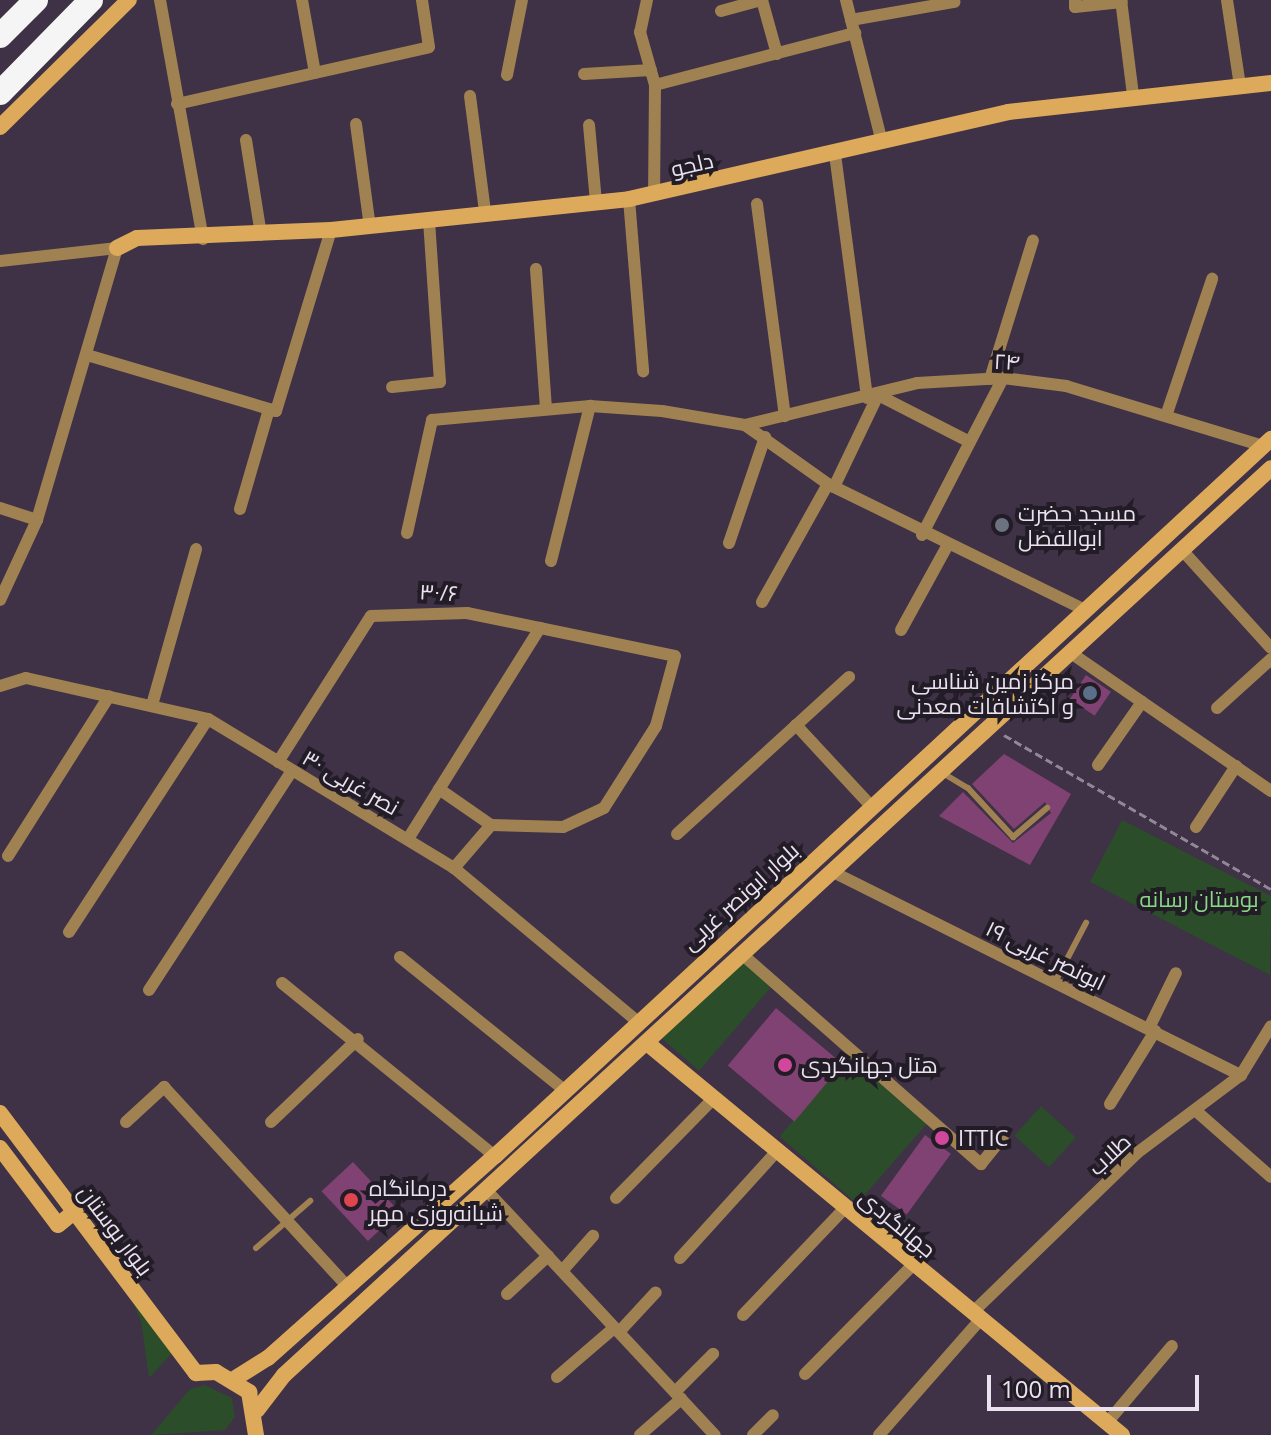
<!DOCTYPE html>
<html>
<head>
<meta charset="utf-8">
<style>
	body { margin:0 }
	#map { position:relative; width:1271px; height:1435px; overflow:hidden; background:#3f3146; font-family:"Open Sans",Cairo,sans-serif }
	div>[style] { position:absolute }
	.green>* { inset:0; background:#2b4d2a; transform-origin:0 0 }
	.building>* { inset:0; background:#804272; transform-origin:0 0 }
	.path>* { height:3px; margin-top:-1.5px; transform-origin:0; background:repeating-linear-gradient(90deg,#928798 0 8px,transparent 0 12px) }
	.lane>* { height:6px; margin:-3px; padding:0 3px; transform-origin:3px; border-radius:3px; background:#a08151 }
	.street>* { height:12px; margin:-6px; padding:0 6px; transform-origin:6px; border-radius:6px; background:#a08151 }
	.secondary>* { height:16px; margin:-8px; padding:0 8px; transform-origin:8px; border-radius:8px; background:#dcaa5a }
	.highway>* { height:24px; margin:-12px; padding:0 12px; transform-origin:12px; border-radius:12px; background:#f5f5f5 }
	.dots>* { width:22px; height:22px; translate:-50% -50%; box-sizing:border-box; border:4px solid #221c26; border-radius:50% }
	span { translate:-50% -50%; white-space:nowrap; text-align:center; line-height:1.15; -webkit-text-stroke:8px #221c26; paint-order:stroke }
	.street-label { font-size:22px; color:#ebe2f0 }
	.poi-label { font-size:22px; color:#ebe2f0 }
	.left { translate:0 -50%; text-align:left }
	.right { translate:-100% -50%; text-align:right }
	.park-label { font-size:22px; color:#89d885 }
	.scale { position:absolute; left:987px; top:1375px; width:212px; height:36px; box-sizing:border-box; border:4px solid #ebe2f0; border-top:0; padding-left:10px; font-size:24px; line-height:28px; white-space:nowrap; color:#ebe2f0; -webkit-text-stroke:6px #221c26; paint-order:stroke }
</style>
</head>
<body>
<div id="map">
	<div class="green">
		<div style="clip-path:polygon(1122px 820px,1271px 896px,1270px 975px,1090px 882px)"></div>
		<div style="clip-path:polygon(743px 955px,772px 986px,699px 1071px,657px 1034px)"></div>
		<div style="left:851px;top:1054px;width:103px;height:109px;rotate:41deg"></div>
		<div style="left:1041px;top:1106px;width:47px;height:40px;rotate:42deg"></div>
		<div style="clip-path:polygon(131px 1298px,175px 1350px,149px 1378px,141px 1321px)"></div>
		<div style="clip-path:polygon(205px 1385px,232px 1398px,235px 1417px,225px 1430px,151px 1435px,190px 1389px)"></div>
	</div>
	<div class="building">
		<div style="left:1086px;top:675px;width:30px;height:29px;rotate:34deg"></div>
		<div style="clip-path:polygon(1004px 754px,1071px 794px,1030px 865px,939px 816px,963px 792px,1013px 843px,1051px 813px,1045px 802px,1014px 829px,972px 784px)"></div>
		<div style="left:776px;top:1008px;width:87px;height:75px;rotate:40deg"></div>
		<div style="left:925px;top:1135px;width:32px;height:75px;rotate:36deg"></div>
		<div style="left:353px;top:1162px;width:68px;height:43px;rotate:47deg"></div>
	</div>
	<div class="path">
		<div style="left:1004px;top:735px;width:308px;rotate:30deg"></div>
	</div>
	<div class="lane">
		<div style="left:941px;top:772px;width:31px;rotate:31deg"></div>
		<div style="left:968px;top:788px;width:67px;rotate:47.4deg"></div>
		<div style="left:1013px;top:837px;width:45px;rotate:-40.5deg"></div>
		<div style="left:1055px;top:982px;width:67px;rotate:-62.3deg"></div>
		<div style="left:256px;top:1248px;width:72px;rotate:-41deg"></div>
	</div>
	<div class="street">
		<div style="left:160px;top:0;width:243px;rotate:79.8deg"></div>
		<div style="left:302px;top:0;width:74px;rotate:79.9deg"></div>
		<div style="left:647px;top:0;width:33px;rotate:102deg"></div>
		<div style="left:640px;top:32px;width:55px;rotate:74.2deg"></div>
		<div style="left:655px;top:85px;width:109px;rotate:90.5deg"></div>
		<div style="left:762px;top:0;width:56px;rotate:74.5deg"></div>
		<div style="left:846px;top:0;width:146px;rotate:75.8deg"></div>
		<div style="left:1075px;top:0;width:7px;rotate:90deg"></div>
		<div style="left:1075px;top:7px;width:47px;rotate:-6.1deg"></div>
		<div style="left:1121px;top:0;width:96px;rotate:82.8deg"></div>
		<div style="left:1227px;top:0;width:87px;rotate:81.4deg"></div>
		<div style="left:721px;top:11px;width:41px;rotate:-15.4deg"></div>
		<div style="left:851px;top:20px;width:105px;rotate:-9.9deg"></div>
		<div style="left:584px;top:74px;width:67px;rotate:-3.4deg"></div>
		<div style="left:507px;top:75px;width:76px;rotate:-78.7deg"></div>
		<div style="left:655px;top:85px;width:207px;rotate:-14.6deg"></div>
		<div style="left:470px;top:96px;width:116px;rotate:82.6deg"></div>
		<div style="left:177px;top:104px;width:258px;rotate:-12.7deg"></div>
		<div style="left:429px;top:47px;width:48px;rotate:-98.5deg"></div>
		<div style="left:356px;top:124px;width:104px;rotate:82.3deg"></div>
		<div style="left:589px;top:125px;width:77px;rotate:84.8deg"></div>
		<div style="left:246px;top:140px;width:96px;rotate:81deg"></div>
		<div style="left:835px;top:154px;width:246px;rotate:82.5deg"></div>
		<div style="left:629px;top:199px;width:173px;rotate:85.3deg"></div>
		<div style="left:757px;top:204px;width:214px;rotate:82.5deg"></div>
		<div style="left:0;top:261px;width:118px;rotate:-6.3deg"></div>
		<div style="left:117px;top:248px;width:284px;rotate:106.4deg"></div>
		<div style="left:37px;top:520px;width:88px;rotate:114.8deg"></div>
		<div style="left:536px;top:269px;width:140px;rotate:85.9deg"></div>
		<div style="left:87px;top:355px;width:197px;rotate:16.5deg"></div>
		<div style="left:276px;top:411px;width:189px;rotate:-73.1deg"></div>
		<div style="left:990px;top:379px;width:145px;rotate:-72.8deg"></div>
		<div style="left:392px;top:387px;width:48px;rotate:-5.9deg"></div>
		<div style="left:440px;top:382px;width:163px;rotate:-93.9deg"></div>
		<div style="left:1166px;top:416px;width:145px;rotate:-71.4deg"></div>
		<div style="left:745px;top:425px;width:177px;rotate:-13.7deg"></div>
		<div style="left:917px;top:383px;width:86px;rotate:-3.3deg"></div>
		<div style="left:1003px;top:378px;width:64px;rotate:7.2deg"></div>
		<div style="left:1066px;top:386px;width:207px;rotate:16.9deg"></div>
		<div style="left:834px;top:487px;width:102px;rotate:-64.4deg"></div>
		<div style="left:878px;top:395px;width:103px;rotate:27.1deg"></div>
		<div style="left:0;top:508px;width:39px;rotate:18deg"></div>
		<div style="left:240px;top:509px;width:104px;rotate:-73.8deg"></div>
		<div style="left:407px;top:533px;width:116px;rotate:-77.5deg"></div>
		<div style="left:432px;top:420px;width:159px;rotate:-5.1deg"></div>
		<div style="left:590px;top:406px;width:72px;rotate:4deg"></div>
		<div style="left:662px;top:411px;width:84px;rotate:9.6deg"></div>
		<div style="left:745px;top:425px;width:102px;rotate:35.4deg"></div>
		<div style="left:828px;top:484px;width:286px;rotate:26.1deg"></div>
		<div style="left:922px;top:535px;width:177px;rotate:-62.7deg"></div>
		<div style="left:729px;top:543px;width:112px;rotate:-71.2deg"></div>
		<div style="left:1182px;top:550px;width:132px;rotate:47.8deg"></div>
		<div style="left:551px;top:561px;width:160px;rotate:-75.9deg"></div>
		<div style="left:762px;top:602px;width:135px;rotate:-60.8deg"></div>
		<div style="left:901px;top:630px;width:94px;rotate:-61.2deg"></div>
		<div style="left:1071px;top:653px;width:243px;rotate:34.6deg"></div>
		<div style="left:0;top:686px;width:27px;rotate:-17deg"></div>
		<div style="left:26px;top:678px;width:187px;rotate:12.7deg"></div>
		<div style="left:208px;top:719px;width:288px;rotate:31.2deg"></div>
		<div style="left:454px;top:868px;width:237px;rotate:39.9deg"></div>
		<div style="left:152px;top:705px;width:162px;rotate:-74.2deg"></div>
		<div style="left:1217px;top:708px;width:73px;rotate:-42.2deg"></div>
		<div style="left:796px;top:725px;width:112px;rotate:47.2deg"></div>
		<div style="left:278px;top:762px;width:173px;rotate:-57.5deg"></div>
		<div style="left:371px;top:616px;width:96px;rotate:-1.8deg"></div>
		<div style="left:467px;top:613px;width:212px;rotate:11.7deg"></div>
		<div style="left:675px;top:656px;width:73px;rotate:105.2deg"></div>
		<div style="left:656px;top:726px;width:97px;rotate:122.4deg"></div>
		<div style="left:604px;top:808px;width:45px;rotate:155.1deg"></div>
		<div style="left:563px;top:827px;width:72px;rotate:-178.4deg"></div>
		<div style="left:491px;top:825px;width:57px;rotate:130.7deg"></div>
		<div style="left:1098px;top:765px;width:77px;rotate:-55.1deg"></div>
		<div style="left:439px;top:789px;width:63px;rotate:34.7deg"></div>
		<div style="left:1196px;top:827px;width:73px;rotate:-56.7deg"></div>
		<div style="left:677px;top:834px;width:233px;rotate:-42.4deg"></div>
		<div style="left:408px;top:839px;width:249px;rotate:-58deg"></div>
		<div style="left:8px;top:856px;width:189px;rotate:-57.7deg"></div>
		<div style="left:833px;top:872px;width:456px;rotate:26.5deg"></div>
		<div style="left:69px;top:932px;width:254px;rotate:-56.9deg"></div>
		<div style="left:743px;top:955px;width:317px;rotate:41.3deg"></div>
		<div style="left:981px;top:1164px;width:35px;rotate:-51deg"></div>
		<div style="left:400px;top:957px;width:210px;rotate:39deg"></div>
		<div style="left:282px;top:983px;width:274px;rotate:39.1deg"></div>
		<div style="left:149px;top:990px;width:262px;rotate:-56.9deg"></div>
		<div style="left:1149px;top:1028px;width:61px;rotate:-63.9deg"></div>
		<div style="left:1110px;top:1104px;width:86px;rotate:-58.3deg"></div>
		<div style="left:1195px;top:1110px;width:101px;rotate:41.4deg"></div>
		<div style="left:126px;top:1122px;width:52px;rotate:-42.6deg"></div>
		<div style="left:164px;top:1087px;width:272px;rotate:47.4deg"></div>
		<div style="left:271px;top:1122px;width:120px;rotate:-43.7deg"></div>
		<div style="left:489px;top:1193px;width:331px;rotate:47deg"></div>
		<div style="left:616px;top:1198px;width:139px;rotate:-45.6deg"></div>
		<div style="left:680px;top:1258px;width:143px;rotate:-47.8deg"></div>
		<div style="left:562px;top:1271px;width:47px;rotate:-48.5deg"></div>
		<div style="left:507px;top:1294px;width:56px;rotate:-42.8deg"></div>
		<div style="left:972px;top:1313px;width:230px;rotate:-44.1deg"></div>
		<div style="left:1137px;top:1153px;width:130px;rotate:-36.9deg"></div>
		<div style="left:1241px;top:1075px;width:57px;rotate:-58.5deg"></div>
		<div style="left:743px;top:1315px;width:148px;rotate:-46.4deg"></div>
		<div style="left:619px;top:1332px;width:54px;rotate:-47.2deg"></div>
		<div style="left:805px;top:1374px;width:153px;rotate:-45.3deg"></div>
		<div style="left:557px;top:1377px;width:75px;rotate:-40.7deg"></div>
		<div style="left:675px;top:1392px;width:54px;rotate:-45deg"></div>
		<div style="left:1106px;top:1424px;width:102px;rotate:-49.8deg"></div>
		<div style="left:640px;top:1435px;width:55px;rotate:-41.3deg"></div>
		<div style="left:753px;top:1435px;width:28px;rotate:-45deg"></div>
		<div style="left:879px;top:1435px;width:153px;rotate:-48.7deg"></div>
	</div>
	<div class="secondary">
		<div style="left:0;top:127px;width:181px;rotate:-44.6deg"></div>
		<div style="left:117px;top:248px;width:22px;rotate:-27deg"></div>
		<div style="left:137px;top:238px;width:194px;rotate:-2.4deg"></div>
		<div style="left:331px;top:230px;width:300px;rotate:-5.9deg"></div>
		<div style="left:629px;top:199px;width:389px;rotate:-12.9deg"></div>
		<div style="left:1008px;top:112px;width:265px;rotate:-6.3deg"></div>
		<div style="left:647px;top:1043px;width:616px;rotate:39.53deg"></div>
		<div style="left:0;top:1113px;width:326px;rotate:53deg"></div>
		<div style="left:196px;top:1373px;width:20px;rotate:-3deg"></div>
		<div style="left:216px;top:1372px;width:39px;rotate:31deg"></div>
		<div style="left:249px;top:1392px;width:44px;rotate:80.8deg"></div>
		<div style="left:0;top:1148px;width:96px;rotate:53deg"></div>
		<div style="left:58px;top:1225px;width:22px;rotate:-39deg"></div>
		<div style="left:234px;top:1379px;width:40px;rotate:-32deg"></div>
		<div style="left:268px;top:1358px;width:304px;rotate:-41.7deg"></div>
		<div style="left:495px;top:1156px;width:1057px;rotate:-42.74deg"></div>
		<div style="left:257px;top:1410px;width:44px;rotate:-52.4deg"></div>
		<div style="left:284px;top:1375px;width:1340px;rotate:-42.58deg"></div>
	</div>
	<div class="highway">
		<div style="left:0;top:36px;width:51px;rotate:-45deg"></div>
		<div style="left:0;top:93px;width:130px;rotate:-45.6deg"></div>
	</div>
	<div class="dots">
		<div style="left:1002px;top:525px;background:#6b7280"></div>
		<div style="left:1090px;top:693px;background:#5c6f8a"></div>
		<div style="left:785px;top:1065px;background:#d1479c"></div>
		<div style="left:942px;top:1138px;background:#d1479c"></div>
		<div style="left:351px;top:1200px;background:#e0444e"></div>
	</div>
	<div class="street-label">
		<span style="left:692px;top:164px;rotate:-13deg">دلجو</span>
		<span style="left:1007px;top:361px;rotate:3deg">۲۴</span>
		<span style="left:439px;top:592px;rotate:3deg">۳۰/۶</span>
		<span style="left:351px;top:782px;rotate:30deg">نصر غربی ۳۰</span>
		<span style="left:740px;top:896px;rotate:-42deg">بلوار ابونصر غربی</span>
		<span style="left:1046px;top:955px;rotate:26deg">ابونصر غربی ۱۹</span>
		<span style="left:1109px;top:1154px;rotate:-43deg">طلاب</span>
		<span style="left:898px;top:1223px;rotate:40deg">جهانگردی</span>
		<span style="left:116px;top:1230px;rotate:53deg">بلوار بوستان</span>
	</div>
	<div class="poi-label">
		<span class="left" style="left:1018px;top:525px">مسجد حضرت<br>ابوالفضل</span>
		<span class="right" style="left:1074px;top:693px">مرکز زمین شناسی<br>و اکتشافات معدنی</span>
		<span class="left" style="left:801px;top:1065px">هتل جهانگردی</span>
		<span class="left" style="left:958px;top:1138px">ITTIC</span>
		<span class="left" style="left:369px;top:1200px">درمانگاه<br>شبانه‌روزی مهر</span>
	</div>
	<div class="park-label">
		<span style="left:1199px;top:899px">بوستان رسانه</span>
	</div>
	<div class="scale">100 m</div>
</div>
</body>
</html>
